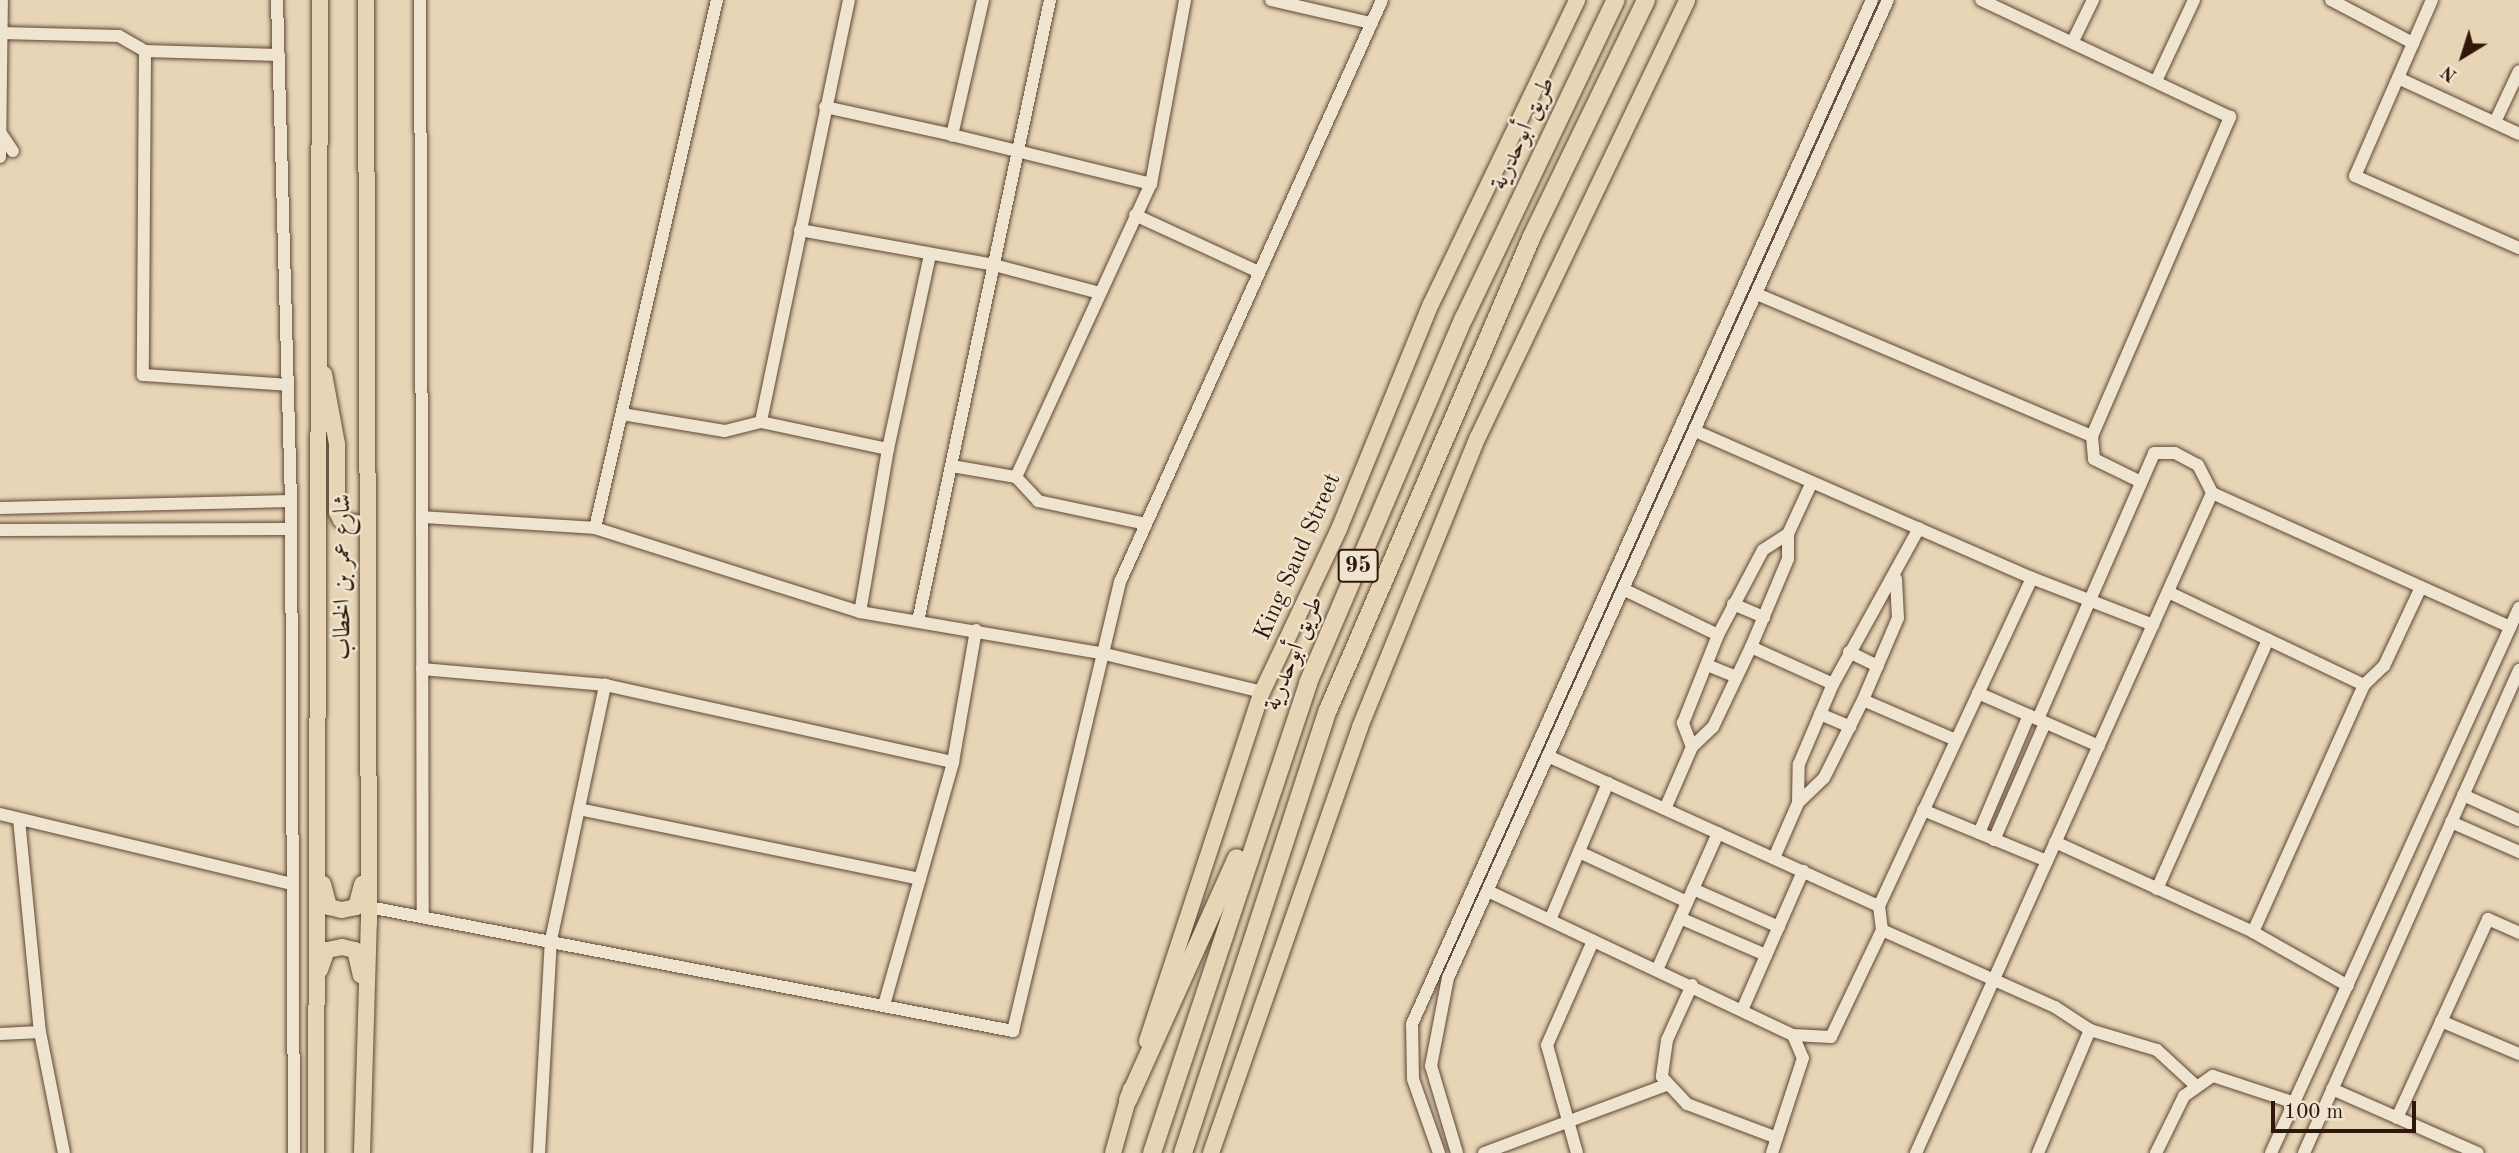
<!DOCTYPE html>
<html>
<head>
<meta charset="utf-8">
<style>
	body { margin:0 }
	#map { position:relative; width:2519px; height:1153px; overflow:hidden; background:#e7d5b5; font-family:"Old Standard TT",Amiri,serif }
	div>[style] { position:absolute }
	.roads { filter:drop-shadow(0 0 2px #5e4636) drop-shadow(0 0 2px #5e4636) }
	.minor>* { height:12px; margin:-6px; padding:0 6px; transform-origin:6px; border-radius:6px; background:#efe4cf }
	.major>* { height:16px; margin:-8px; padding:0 8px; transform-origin:8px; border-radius:8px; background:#e7d5b5 }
	.highway>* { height:18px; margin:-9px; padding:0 9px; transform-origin:9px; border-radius:9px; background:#e7d5b5 }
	span { translate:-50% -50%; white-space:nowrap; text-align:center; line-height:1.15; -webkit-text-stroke:5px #efe4cf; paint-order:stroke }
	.shield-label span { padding:2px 5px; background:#efe4cf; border:2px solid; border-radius:5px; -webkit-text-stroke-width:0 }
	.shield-label { font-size:23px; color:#30170c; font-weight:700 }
	.street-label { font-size:24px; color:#30170c }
	.north { position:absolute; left:2428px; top:21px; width:70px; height:70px; -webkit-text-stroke:5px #efe4cf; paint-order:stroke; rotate:218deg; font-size:19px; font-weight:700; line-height:28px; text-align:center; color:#30170c }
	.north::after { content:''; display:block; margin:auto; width:24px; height:32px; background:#30170c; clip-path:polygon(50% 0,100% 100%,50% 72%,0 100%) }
	.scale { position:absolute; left:2271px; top:1101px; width:145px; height:32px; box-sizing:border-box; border:4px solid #30170c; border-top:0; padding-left:9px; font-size:21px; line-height:24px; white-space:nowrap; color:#30170c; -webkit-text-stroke:5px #efe4cf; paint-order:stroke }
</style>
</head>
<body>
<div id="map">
	<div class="roads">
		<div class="minor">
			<div style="left:277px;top:0;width:501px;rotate:88.4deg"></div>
			<div style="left:291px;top:501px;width:652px;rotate:89.74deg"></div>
			<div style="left:420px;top:0;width:517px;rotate:89.78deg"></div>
			<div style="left:422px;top:517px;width:173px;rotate:3.6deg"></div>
			<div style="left:717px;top:0;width:542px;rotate:103.01deg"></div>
			<div style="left:595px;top:528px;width:278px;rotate:17.6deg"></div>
			<div style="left:860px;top:612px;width:244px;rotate:9.7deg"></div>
			<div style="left:1101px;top:653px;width:166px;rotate:13.6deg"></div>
			<div style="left:849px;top:0;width:431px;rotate:101.8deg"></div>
			<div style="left:761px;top:422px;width:130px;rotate:12deg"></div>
			<div style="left:888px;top:449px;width:165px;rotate:99.7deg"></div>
			<div style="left:983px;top:0;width:139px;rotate:102.9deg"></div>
			<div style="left:952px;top:135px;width:205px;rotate:13.8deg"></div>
			<div style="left:1271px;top:0;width:103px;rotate:13deg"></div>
			<div style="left:2331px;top:0;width:93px;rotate:27.7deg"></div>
			<div style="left:2432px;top:0;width:192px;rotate:113.6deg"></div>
			<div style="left:2355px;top:176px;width:179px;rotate:23.7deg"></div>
			<div style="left:1px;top:33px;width:118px;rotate:1.5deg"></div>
			<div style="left:119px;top:36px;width:30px;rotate:30deg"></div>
			<div style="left:145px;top:51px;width:134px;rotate:1.7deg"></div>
			<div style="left:2073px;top:41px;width:46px;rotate:-64deg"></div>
			<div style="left:145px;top:51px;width:324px;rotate:90.4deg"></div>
			<div style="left:143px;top:375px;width:145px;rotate:3.9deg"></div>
			<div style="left:2398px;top:78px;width:133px;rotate:24.8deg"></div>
			<div style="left:2157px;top:79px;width:87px;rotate:-64.9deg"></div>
			<div style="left:825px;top:107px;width:130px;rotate:12.4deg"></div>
			<div style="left:2495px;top:122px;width:56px;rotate:-64.8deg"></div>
			<div style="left:0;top:132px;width:23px;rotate:56deg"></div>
			<div style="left:0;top:157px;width:157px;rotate:-89.3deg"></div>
			<div style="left:1135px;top:215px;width:136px;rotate:24.7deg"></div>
			<div style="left:800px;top:230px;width:197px;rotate:10.2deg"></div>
			<div style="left:994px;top:265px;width:106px;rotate:14.8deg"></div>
			<div style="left:1757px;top:294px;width:364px;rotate:23deg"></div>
			<div style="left:2092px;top:436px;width:348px;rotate:-66.6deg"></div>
			<div style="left:2230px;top:117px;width:275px;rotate:-154.8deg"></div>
			<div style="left:622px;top:414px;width:104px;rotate:9.4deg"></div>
			<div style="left:725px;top:431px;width:37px;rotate:-14deg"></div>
			<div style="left:2092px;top:436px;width:23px;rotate:85deg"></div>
			<div style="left:2094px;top:459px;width:52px;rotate:26.1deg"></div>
			<div style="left:888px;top:449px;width:199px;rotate:-77.8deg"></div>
			<div style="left:952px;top:466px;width:65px;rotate:9.8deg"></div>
			<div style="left:1016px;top:477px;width:323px;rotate:-65.3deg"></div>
			<div style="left:1151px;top:184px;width:187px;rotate:-79.5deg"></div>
			<div style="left:1016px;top:477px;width:33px;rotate:47deg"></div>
			<div style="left:1038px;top:501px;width:110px;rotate:12deg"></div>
			<div style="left:0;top:508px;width:291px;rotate:-1.4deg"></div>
			<div style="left:422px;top:517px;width:398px;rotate:89.9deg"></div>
			<div style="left:0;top:530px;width:287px;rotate:-0.2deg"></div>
			<div style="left:2032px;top:578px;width:130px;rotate:21.2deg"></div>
			<div style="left:1625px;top:590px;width:103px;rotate:25.8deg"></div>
			<div style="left:1733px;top:604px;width:34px;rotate:23deg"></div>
			<div style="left:918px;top:621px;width:635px;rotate:-78deg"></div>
			<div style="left:1751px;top:647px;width:90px;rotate:24.3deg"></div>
			<div style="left:1849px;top:652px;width:32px;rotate:26deg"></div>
			<div style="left:1707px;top:665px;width:32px;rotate:22deg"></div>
			<div style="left:422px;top:669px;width:184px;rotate:5deg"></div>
			<div style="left:605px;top:685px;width:356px;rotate:12.5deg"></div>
			<div style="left:2364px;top:685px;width:28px;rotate:-44deg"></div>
			<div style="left:2384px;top:666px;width:87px;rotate:-64.9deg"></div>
			<div style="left:1978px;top:693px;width:132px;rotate:23.7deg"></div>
			<div style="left:1863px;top:700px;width:101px;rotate:23.3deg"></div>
			<div style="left:1820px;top:714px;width:33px;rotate:23deg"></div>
			<div style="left:2038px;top:719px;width:290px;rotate:-66.4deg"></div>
			<div style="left:2154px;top:453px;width:21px"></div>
			<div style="left:2175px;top:453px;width:26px;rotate:28deg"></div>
			<div style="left:2198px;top:465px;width:31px;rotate:63deg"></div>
			<div style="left:1692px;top:747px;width:29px;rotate:-44deg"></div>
			<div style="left:1713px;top:727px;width:89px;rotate:-64.6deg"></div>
			<div style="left:1751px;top:647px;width:95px;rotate:-67.2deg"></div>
			<div style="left:1788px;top:559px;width:25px;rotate:-90deg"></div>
			<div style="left:1550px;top:757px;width:361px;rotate:24.4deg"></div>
			<div style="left:1879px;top:906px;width:362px;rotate:-65deg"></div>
			<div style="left:2032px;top:578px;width:367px;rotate:-156.4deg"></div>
			<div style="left:2463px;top:795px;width:61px;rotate:24.1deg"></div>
			<div style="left:1798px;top:803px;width:36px;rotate:-44deg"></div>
			<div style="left:1824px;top:778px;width:87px;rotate:-63.4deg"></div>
			<div style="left:1863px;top:700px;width:89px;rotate:-66.9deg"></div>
			<div style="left:1898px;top:618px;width:39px;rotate:-93deg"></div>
			<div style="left:579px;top:809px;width:348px;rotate:11.6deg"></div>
			<div style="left:1665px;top:809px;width:68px;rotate:-66.5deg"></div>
			<div style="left:1692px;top:747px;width:26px;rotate:-111deg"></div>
			<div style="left:1683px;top:723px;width:95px;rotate:-68.3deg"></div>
			<div style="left:1718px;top:635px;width:96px;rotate:-62.1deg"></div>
			<div style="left:1763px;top:550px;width:30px;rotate:-33deg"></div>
			<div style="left:1788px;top:534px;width:57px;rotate:-65.2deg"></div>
			<div style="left:1923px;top:810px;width:134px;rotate:22.4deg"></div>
			<div style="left:0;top:814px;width:299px;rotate:13.5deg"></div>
			<div style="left:19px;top:819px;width:214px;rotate:84.4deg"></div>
			<div style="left:40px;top:1032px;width:123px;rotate:78.8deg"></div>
			<div style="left:2451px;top:822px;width:74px;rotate:23.8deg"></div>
			<div style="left:1979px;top:833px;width:128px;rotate:-67deg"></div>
			<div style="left:1994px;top:840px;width:128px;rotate:-66.4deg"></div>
			<div style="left:2055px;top:842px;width:217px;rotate:24.4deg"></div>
			<div style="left:2253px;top:932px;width:271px;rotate:-65.8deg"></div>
			<div style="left:2364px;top:685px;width:217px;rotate:-154.6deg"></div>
			<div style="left:1579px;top:852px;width:119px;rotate:24.8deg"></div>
			<div style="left:1774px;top:858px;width:60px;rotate:-66.4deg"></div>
			<div style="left:1798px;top:803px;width:39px;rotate:-89deg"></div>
			<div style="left:1799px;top:764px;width:87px;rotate:-67deg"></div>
			<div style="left:1833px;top:684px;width:178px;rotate:-61.1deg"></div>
			<div style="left:1693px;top:889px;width:94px;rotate:23.8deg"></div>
			<div style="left:2157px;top:889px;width:273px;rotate:-66deg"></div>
			<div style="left:1490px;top:892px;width:335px;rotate:25.3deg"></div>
			<div style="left:1793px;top:1035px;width:25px;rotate:67deg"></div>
			<div style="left:1803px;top:1058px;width:100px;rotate:108.1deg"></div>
			<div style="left:369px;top:907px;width:656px;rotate:10.9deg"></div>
			<div style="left:1013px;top:1031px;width:462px;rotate:-76.6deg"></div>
			<div style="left:1120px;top:582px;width:638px;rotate:-65.76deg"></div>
			<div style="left:1680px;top:918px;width:94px;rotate:23.3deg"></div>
			<div style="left:1550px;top:920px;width:149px;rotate:-67.1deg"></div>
			<div style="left:1882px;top:930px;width:189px;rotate:24deg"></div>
			<div style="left:2055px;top:1007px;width:42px;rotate:33.3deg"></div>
			<div style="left:2090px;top:1030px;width:70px;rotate:16.6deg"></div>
			<div style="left:2157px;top:1050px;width:50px;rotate:42.6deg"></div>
			<div style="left:2253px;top:932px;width:109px;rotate:29.6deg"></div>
			<div style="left:1657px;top:970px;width:150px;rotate:-66deg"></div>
			<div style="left:1692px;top:985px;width:60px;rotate:114.4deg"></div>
			<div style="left:1667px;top:1040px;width:37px;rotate:98deg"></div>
			<div style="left:1662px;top:1077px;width:37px;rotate:47deg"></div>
			<div style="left:1687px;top:1104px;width:96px;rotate:20.7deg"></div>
			<div style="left:884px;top:1005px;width:253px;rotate:-74.1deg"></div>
			<div style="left:953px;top:762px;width:134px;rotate:-80.1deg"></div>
			<div style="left:1743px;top:1008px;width:150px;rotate:-66.3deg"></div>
			<div style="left:2441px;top:1021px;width:85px;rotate:22.9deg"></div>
			<div style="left:0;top:1034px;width:40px;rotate:-2.9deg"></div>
			<div style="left:1793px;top:1035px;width:38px;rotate:3deg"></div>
			<div style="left:1831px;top:1037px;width:119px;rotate:-64.5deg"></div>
			<div style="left:1882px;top:930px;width:24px;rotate:-97deg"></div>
			<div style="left:2332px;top:1089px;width:159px;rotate:23.7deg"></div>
			<div style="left:2397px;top:1118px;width:219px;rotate:-65.4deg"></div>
			<div style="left:2488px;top:919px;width:34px;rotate:24deg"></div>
			<div style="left:539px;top:1153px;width:213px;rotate:-86.8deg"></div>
			<div style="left:551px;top:940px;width:261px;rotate:-78deg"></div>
			<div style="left:1439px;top:1153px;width:78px;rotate:-109.4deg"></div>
			<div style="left:1413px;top:1079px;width:55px;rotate:-91deg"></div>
			<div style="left:1412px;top:1024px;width:1123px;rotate:-65.81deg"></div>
			<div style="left:1457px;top:1153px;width:91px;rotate:-106.6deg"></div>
			<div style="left:1431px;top:1066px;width:90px;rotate:-79.1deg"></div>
			<div style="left:1448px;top:978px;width:1072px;rotate:-65.78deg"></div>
			<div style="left:1484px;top:1153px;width:194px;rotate:-20.5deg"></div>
			<div style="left:1577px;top:1153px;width:112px;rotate:-105.5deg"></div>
			<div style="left:1547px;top:1045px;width:114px;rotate:-66.1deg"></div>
			<div style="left:1916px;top:1153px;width:723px;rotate:-65.84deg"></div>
			<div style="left:2212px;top:493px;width:327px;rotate:24.2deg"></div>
			<div style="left:2038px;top:1153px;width:134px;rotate:-67.1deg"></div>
			<div style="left:2156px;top:1153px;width:64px;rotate:-63.8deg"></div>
			<div style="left:2184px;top:1096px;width:35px;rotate:-35deg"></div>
			<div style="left:2213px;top:1076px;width:86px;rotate:18.2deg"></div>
			<div style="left:2271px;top:1153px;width:599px;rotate:-65.53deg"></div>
			<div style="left:2304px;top:1153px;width:529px;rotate:-66deg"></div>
		</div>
		<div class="major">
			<div style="left:324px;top:374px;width:71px;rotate:79.5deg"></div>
			<div style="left:337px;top:444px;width:68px;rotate:90deg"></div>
			<div style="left:337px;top:512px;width:9px;rotate:63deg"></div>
			<div style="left:341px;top:520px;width:25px;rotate:11deg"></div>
			<div style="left:323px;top:884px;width:24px;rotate:75deg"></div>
			<div style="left:329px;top:907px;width:13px;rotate:13deg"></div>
			<div style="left:342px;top:910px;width:14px;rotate:-12deg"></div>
			<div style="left:356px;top:907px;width:24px;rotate:-75deg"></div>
			<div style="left:320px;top:970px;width:21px;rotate:-71deg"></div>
			<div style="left:327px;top:950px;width:15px;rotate:-11deg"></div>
			<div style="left:342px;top:947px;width:13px;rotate:13deg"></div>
			<div style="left:355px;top:950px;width:26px;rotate:77deg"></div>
			<div style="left:1147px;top:1041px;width:367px;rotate:-71.8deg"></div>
			<div style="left:1262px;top:692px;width:180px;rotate:-64.7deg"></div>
			<div style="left:1339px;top:529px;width:243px;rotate:-67.8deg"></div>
			<div style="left:1431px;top:304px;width:337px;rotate:-64.3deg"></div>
			<div style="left:316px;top:1153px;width:1153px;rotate:-89.8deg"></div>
			<div style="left:362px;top:1153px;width:230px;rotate:-88.3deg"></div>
			<div style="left:369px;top:923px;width:923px;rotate:-90.19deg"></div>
			<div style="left:1113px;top:1153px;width:66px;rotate:-74.3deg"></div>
			<div style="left:1211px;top:1153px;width:451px;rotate:-70.7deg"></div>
			<div style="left:1360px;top:727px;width:313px;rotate:-67.9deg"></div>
			<div style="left:1478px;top:437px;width:484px;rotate:-64.4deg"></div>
		</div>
		<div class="highway">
			<div style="left:1128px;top:1100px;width:265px;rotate:-65.8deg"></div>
			<div style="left:1152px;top:1153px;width:495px;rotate:-71.6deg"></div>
			<div style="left:1308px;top:683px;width:397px;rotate:-66.9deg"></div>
			<div style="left:1464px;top:318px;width:352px;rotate:-64.5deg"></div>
			<div style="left:1183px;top:1153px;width:466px;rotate:-71.9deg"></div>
			<div style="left:1328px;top:710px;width:516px;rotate:-66.71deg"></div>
			<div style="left:1532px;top:236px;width:262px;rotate:-64.2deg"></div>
		</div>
	</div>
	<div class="shield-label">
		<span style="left:1358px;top:566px">95</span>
	</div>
	<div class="street-label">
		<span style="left:1524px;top:134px;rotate:-65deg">طريق أبوحدرية</span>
		<span style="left:1299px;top:557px;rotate:-66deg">King Saud Street</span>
		<span style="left:344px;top:577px;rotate:-90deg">شارع عمر بن الخطاب</span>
		<span style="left:1295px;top:654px;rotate:-68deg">طريق أبوحدرية</span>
	</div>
	<div class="north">N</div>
	<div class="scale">100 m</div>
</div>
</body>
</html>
